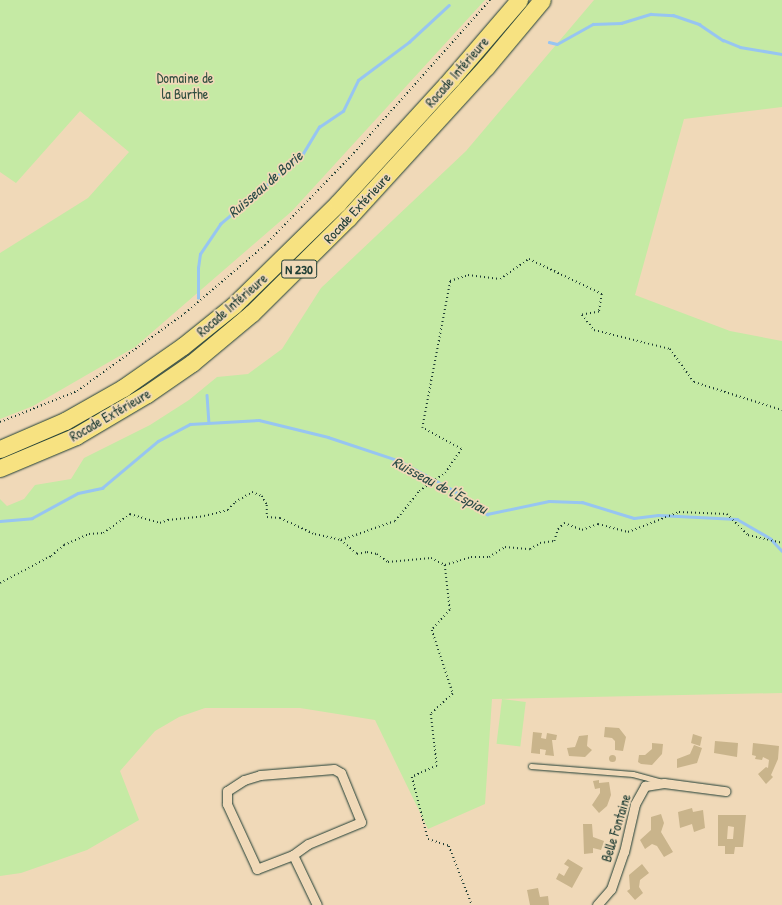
<!DOCTYPE html>
<html>
<head>
<meta charset="utf-8">
<style>
	body { margin:0 }
	#map { position:relative; width:782px; height:905px; overflow:hidden; background:#f0d9b8; font-family:"Patrick Hand",sans-serif }
	div>[style] { position:absolute }
	.green>* { inset:0; background:#c5eaa4; transform-origin:0 0 }
	.stream>* { height:2.5px; margin:-1.25px; padding:0 1.25px; transform-origin:1.25px; border-radius:1.25px; background:#97c5f1 }
	.building>* { inset:0; background:#c9b48b }
	.round { border-radius:50% }
	.path>* { height:1.5px; margin-top:-0.75px; transform-origin:0; background:repeating-linear-gradient(90deg,#1f3d34 0 1px,transparent 0 4px) }
	.roads { filter:drop-shadow(0 0 1px #1f3d34) drop-shadow(0 0 1px #1f3d34) }
	.lane>* { height:4.5px; margin:-2.25px; padding:0 2.25px; transform-origin:2.25px; border-radius:2.25px; background:#f0d9b8 }
	.street>* { height:9px; margin:-4.5px; padding:0 4.5px; transform-origin:4.5px; border-radius:4.5px; background:#f0d9b8 }
	.highway>* { height:17px; margin:-8.5px; padding:0 8.5px; transform-origin:8.5px; border-radius:8.5px; background:#f7e281 }
	span { translate:-50% -50%; white-space:nowrap; text-align:center; line-height:1.15; -webkit-text-stroke:3.5px #f0d9b8; paint-order:stroke }
	.shield-label span { padding:1px 3px; background:#f0d9b8; border:1px solid; border-radius:3px; -webkit-text-stroke-width:0 }
	.shield-label { font-size:13px; color:#1f3d34; font-weight:700 }
	.street-label { font-size:14px; color:#1f3d34 }
	.park-label { font-size:14px; color:#304e3f }
	.water-label { font-size:15px; color:#2b4b47; font-style:italic }
</style>
</head>
<body>
<div id="map">
	<div class="green">
		<div style="clip-path:polygon(0 0,485px 0,292px 211px,135px 347px,33px 406px,0 419px,0 253px,88px 198px,129px 152px,80px 111px,16px 183px,0 172px)"></div>
		<div style="clip-path:polygon(594px 0,782px 0,782px 107px,684px 119px,635px 295px,730px 331px,782px 341px,782px 693px,492px 699px,485px 804px,428px 829px,375px 720px,300px 708px,205px 708px,179px 717px,155px 731px,120px 771px,139px 820px,87px 850px,21px 873px,0 876px,0 499px,7px 506px,24px 499px,35px 485px,71px 479px,84px 458px,150px 425px,189px 400px,217px 377px,248px 374px,282px 349px,321px 288px,466px 151px)"></div>
		<div style="left:502px;top:699px;width:24px;height:45px;rotate:7deg"></div>
	</div>
	<div class="stream">
		<div style="left:549px;top:42px;width:8px;rotate:14deg"></div>
		<div style="left:557px;top:44px;width:41px;rotate:-29.1deg"></div>
		<div style="left:593px;top:24px;width:28px;rotate:-2deg"></div>
		<div style="left:621px;top:23px;width:31px;rotate:-17deg"></div>
		<div style="left:651px;top:14px;width:22px;rotate:3deg"></div>
		<div style="left:673px;top:15px;width:28px;rotate:19deg"></div>
		<div style="left:699px;top:24px;width:29px;rotate:34deg"></div>
		<div style="left:723px;top:40px;width:18px;rotate:22deg"></div>
		<div style="left:740px;top:47px;width:43px;rotate:9.5deg"></div>
		<div style="left:198px;top:298px;width:30px;rotate:-90deg"></div>
		<div style="left:198px;top:268px;width:14px;rotate:-82deg"></div>
		<div style="left:200px;top:254px;width:36px;rotate:-56deg"></div>
		<div style="left:220px;top:224px;width:107px;rotate:-40.1deg"></div>
		<div style="left:302px;top:155px;width:33px;rotate:-59deg"></div>
		<div style="left:319px;top:127px;width:29px;rotate:-34deg"></div>
		<div style="left:343px;top:111px;width:34px;rotate:-64deg"></div>
		<div style="left:358px;top:80px;width:64px;rotate:-36.7deg"></div>
		<div style="left:409px;top:42px;width:54px;rotate:-42.8deg"></div>
		<div style="left:207px;top:395px;width:27px;rotate:86deg"></div>
		<div style="left:0;top:521px;width:32px;rotate:-5deg"></div>
		<div style="left:32px;top:518px;width:52px;rotate:-28.5deg"></div>
		<div style="left:78px;top:493px;width:25px;rotate:-12deg"></div>
		<div style="left:102px;top:488px;width:73px;rotate:-40deg"></div>
		<div style="left:158px;top:441px;width:36px;rotate:-28deg"></div>
		<div style="left:190px;top:424px;width:69px;rotate:-3.3deg"></div>
		<div style="left:259px;top:420px;width:71px;rotate:13.8deg"></div>
		<div style="left:328px;top:437px;width:76px;rotate:18.4deg"></div>
		<div style="left:400px;top:461px;width:60px;rotate:28.7deg"></div>
		<div style="left:453px;top:490px;width:42px;rotate:35.2deg"></div>
		<div style="left:487px;top:514px;width:63px;rotate:-11.8deg"></div>
		<div style="left:549px;top:501px;width:33px;rotate:2deg"></div>
		<div style="left:582px;top:502px;width:54px;rotate:17.1deg"></div>
		<div style="left:634px;top:518px;width:24px;rotate:-7deg"></div>
		<div style="left:658px;top:515px;width:79px;rotate:2.9deg"></div>
		<div style="left:737px;top:519px;width:39px;rotate:30deg"></div>
		<div style="left:771px;top:539px;width:16px;rotate:47deg"></div>
	</div>
	<div class="building">
		<div style="clip-path:polygon(605px 727px,619px 728px,626px 737px,623px 751px,615px 750px,615px 741px,612px 738px,604px 737px)"></div>
		<div style="clip-path:polygon(533px 732px,542px 733px,541px 738px,546px 739px,547px 733px,557px 735px,556px 740px,552px 740px,554px 756px,545px 755px,546px 750px,540px 749px,540px 754px,531px 753px)"></div>
		<div style="clip-path:polygon(693px 734px,702px 737px,700px 746px,691px 743px)"></div>
		<div style="clip-path:polygon(588px 735px,587px 746px,592px 750px,585px 757px,569px 756px,567px 748px,575px 747px,579px 736px)"></div>
		<div style="clip-path:polygon(715px 741px,738px 743px,737px 757px,714px 753px)"></div>
		<div style="clip-path:polygon(652px 743px,663px 744px,662px 754px,652px 765px,641px 764px,638px 762px,639px 755px,645px 755px,652px 749px)"></div>
		<div style="clip-path:polygon(753px 743px,779px 746px,778px 759px,771px 775px,773px 777px,766px 784px,758px 774px,766px 767px,768px 768px,769px 760px,763px 757px,762px 760px,755px 759px,756px 756px,752px 755px)"></div>
		<div style="clip-path:polygon(694px 745px,702px 748px,697px 763px,677px 768px,677px 759px,690px 754px)"></div>
		<div class="round" style="left:608.5px;top:754.5px;width:7px;height:7px"></div>
		<div style="clip-path:polygon(599px 780px,599px 783px,609px 782px,611px 795px,607px 806px,599px 813px,592px 805px,600px 793px,600px 788px,595px 789px,593px 781px)"></div>
		<div style="clip-path:polygon(692px 808px,693px 812px,703px 810px,705px 828px,694px 832px,692px 824px,680px 828px,678px 812px)"></div>
		<div style="clip-path:polygon(661px 814px,664px 823px,661px 832px,673px 852px,664px 857px,657px 846px,652px 844px,645px 849px,640px 840px,651px 830px,651px 817px)"></div>
		<div style="clip-path:polygon(evenodd,718px 815px,746px 815px,743px 847px,735px 847px,734px 854px,725px 854px,725px 846px,718px 846px,718px 815px,728px 826px,734px 827px,733px 839px,727px 839px,728px 826px)"></div>
		<div style="clip-path:polygon(583px 824px,592px 824px,593px 837px,604px 841px,601px 850px,593px 848px,593px 853px,584px 854px)"></div>
		<div style="clip-path:polygon(568px 859px,583px 868px,572px 888px,556px 879px,559px 873px,564px 876px,569px 867px,564px 864px)"></div>
		<div style="clip-path:polygon(642px 864px,649px 873px,640px 880px,639px 887px,643px 893px,635px 900px,627px 891px,630px 889px,629px 875px)"></div>
		<div style="clip-path:polygon(538px 888px,540px 897px,548px 896px,549px 905px,530px 905px,527px 890px)"></div>
	</div>
	<div class="path">
		<div style="left:0;top:422px;width:83px;rotate:-21.9deg"></div>
		<div style="left:77px;top:391px;width:133px;rotate:-35.8deg"></div>
		<div style="left:185px;top:313px;width:105px;rotate:-40.4deg"></div>
		<div style="left:265px;top:245px;width:124px;rotate:-46deg"></div>
		<div style="left:351px;top:156px;width:209px;rotate:-48.3deg"></div>
		<div style="left:341px;top:540px;width:57px;rotate:-19.4deg"></div>
		<div style="left:395px;top:521px;width:38px;rotate:-51deg"></div>
		<div style="left:419px;top:491px;width:32px;rotate:-35deg"></div>
		<div style="left:445px;top:473px;width:29px;rotate:-56deg"></div>
		<div style="left:461px;top:449px;width:44px;rotate:-151.7deg"></div>
		<div style="left:422px;top:428px;width:150px;rotate:-79.2deg"></div>
		<div style="left:450px;top:281px;width:19px;rotate:-18deg"></div>
		<div style="left:468px;top:275px;width:32px;rotate:7deg"></div>
		<div style="left:500px;top:279px;width:35px;rotate:-35deg"></div>
		<div style="left:529px;top:259px;width:81px;rotate:25.6deg"></div>
		<div style="left:602px;top:294px;width:18px;rotate:99deg"></div>
		<div style="left:599px;top:312px;width:17px;rotate:170deg"></div>
		<div style="left:582px;top:315px;width:19px;rotate:51deg"></div>
		<div style="left:594px;top:330px;width:78px;rotate:14deg"></div>
		<div style="left:670px;top:349px;width:41px;rotate:54deg"></div>
		<div style="left:694px;top:382px;width:92px;rotate:17.7deg"></div>
		<div style="left:445px;top:565px;width:45px;rotate:83.7deg"></div>
		<div style="left:450px;top:610px;width:27px;rotate:132deg"></div>
		<div style="left:432px;top:630px;width:67px;rotate:71.8deg"></div>
		<div style="left:453px;top:694px;width:30px;rotate:138deg"></div>
		<div style="left:431px;top:714px;width:52px;rotate:83.4deg"></div>
		<div style="left:437px;top:766px;width:27px;rotate:156deg"></div>
		<div style="left:412px;top:777px;width:64px;rotate:75.5deg"></div>
		<div style="left:428px;top:839px;width:22px;rotate:18deg"></div>
		<div style="left:449px;top:846px;width:63px;rotate:68.7deg"></div>
		<div style="left:0;top:583px;width:58px;rotate:-27.9deg"></div>
		<div style="left:51px;top:556px;width:17px;rotate:-40deg"></div>
		<div style="left:64px;top:545px;width:27px;rotate:-24deg"></div>
		<div style="left:89px;top:534px;width:14px;rotate:-4deg"></div>
		<div style="left:103px;top:533px;width:33px;rotate:-35deg"></div>
		<div style="left:130px;top:514px;width:31px;rotate:17deg"></div>
		<div style="left:160px;top:523px;width:9px;rotate:-21deg"></div>
		<div style="left:168px;top:520px;width:36px;rotate:-6deg"></div>
		<div style="left:204px;top:516px;width:25px;rotate:-14deg"></div>
		<div style="left:228px;top:510px;width:11px;rotate:-49deg"></div>
		<div style="left:235px;top:502px;width:20px;rotate:-30deg"></div>
		<div style="left:252px;top:492px;width:11px;rotate:22deg"></div>
		<div style="left:262px;top:496px;width:10px;rotate:61deg"></div>
		<div style="left:267px;top:505px;width:12px;rotate:90deg"></div>
		<div style="left:267px;top:517px;width:13px;rotate:4deg"></div>
		<div style="left:280px;top:518px;width:38px;rotate:25deg"></div>
		<div style="left:315px;top:534px;width:27px;rotate:13deg"></div>
		<div style="left:341px;top:540px;width:21px;rotate:41deg"></div>
		<div style="left:357px;top:554px;width:10px;rotate:-11deg"></div>
		<div style="left:367px;top:552px;width:10px;rotate:11deg"></div>
		<div style="left:377px;top:554px;width:14px;rotate:36deg"></div>
		<div style="left:388px;top:562px;width:43px;rotate:-5.3deg"></div>
		<div style="left:431px;top:558px;width:16px;rotate:27deg"></div>
		<div style="left:445px;top:565px;width:27px;rotate:-17deg"></div>
		<div style="left:471px;top:557px;width:18px"></div>
		<div style="left:489px;top:557px;width:19px;rotate:-32deg"></div>
		<div style="left:505px;top:547px;width:25px;rotate:5deg"></div>
		<div style="left:530px;top:549px;width:12px;rotate:-31deg"></div>
		<div style="left:540px;top:543px;width:14px;rotate:-8deg"></div>
		<div style="left:554px;top:541px;width:13px;rotate:-72deg"></div>
		<div style="left:558px;top:529px;width:8px;rotate:-45deg"></div>
		<div style="left:564px;top:523px;width:19px;rotate:21deg"></div>
		<div style="left:582px;top:530px;width:17px;rotate:-21deg"></div>
		<div style="left:598px;top:524px;width:31px;rotate:15deg"></div>
		<div style="left:628px;top:532px;width:55px;rotate:-21.4deg"></div>
		<div style="left:679px;top:512px;width:48px;rotate:2.4deg"></div>
		<div style="left:727px;top:514px;width:30px;rotate:45deg"></div>
		<div style="left:748px;top:535px;width:35px;rotate:13deg"></div>
	</div>
	<div class="roads">
		<div class="lane">
			<div style="left:531px;top:766px;width:102px;rotate:4.5deg"></div>
			<div style="left:633px;top:774px;width:28px;rotate:15deg"></div>
		</div>
		<div class="street">
			<div style="left:334px;top:769px;width:8px;rotate:30deg"></div>
			<div style="left:341px;top:773px;width:53px;rotate:67.8deg"></div>
			<div style="left:361px;top:822px;width:57px;rotate:157.5deg"></div>
			<div style="left:308px;top:844px;width:19px;rotate:144deg"></div>
			<div style="left:293px;top:855px;width:39px;rotate:159deg"></div>
			<div style="left:257px;top:869px;width:72px;rotate:-114.8deg"></div>
			<div style="left:227px;top:804px;width:13px;rotate:-90deg"></div>
			<div style="left:227px;top:791px;width:20px;rotate:-33deg"></div>
			<div style="left:244px;top:780px;width:17px;rotate:-17deg"></div>
			<div style="left:260px;top:775px;width:74px;rotate:-4.6deg"></div>
			<div style="left:293px;top:855px;width:55px;rotate:64.4deg"></div>
			<div style="left:597px;top:905px;width:21px;rotate:-49deg"></div>
			<div style="left:611px;top:889px;width:39px;rotate:-71deg"></div>
			<div style="left:624px;top:852px;width:49px;rotate:-77.1deg"></div>
			<div style="left:635px;top:804px;width:21px;rotate:-61deg"></div>
			<div style="left:645px;top:786px;width:19px;rotate:-9deg"></div>
			<div style="left:664px;top:783px;width:62px;rotate:7.5deg"></div>
		</div>
		<div class="highway">
			<div style="left:0;top:449px;width:71px;rotate:-23.3deg"></div>
			<div style="left:65px;top:421px;width:67px;rotate:-29.6deg"></div>
			<div style="left:123px;top:388px;width:73px;rotate:-35deg"></div>
			<div style="left:183px;top:346px;width:65px;rotate:-38.8deg"></div>
			<div style="left:234px;top:305px;width:146px;rotate:-44.4deg"></div>
			<div style="left:338px;top:203px;width:169px;rotate:-47.6deg"></div>
			<div style="left:452px;top:78px;width:103px;rotate:-49.3deg"></div>
			<div style="left:0;top:468px;width:82px;rotate:-22.8deg"></div>
			<div style="left:76px;top:436px;width:82px;rotate:-30.6deg"></div>
			<div style="left:147px;top:394px;width:55px;rotate:-34.6deg"></div>
			<div style="left:192px;top:363px;width:78px;rotate:-39.8deg"></div>
			<div style="left:252px;top:313px;width:135px;rotate:-44.7deg"></div>
			<div style="left:348px;top:218px;width:205px;rotate:-47.6deg"></div>
			<div style="left:486px;top:67px;width:87px;rotate:-50.1deg"></div>
		</div>
	</div>
	<div class="shield-label">
		<span style="left:299px;top:269px">N 230</span>
	</div>
	<div class="street-label">
		<span style="left:457px;top:72px;rotate:-49deg">Rocade Intérieure</span>
		<span style="left:357px;top:208px;rotate:-47deg">Rocade Extérieure</span>
		<span style="left:232px;top:305px;rotate:-41deg">Rocade Intérieure</span>
		<span style="left:110px;top:415px;rotate:-30deg">Rocade Extérieure</span>
		<span style="left:616px;top:828px;rotate:-73deg">Belle Fontaine</span>
	</div>
	<div class="park-label">
		<span style="left:185px;top:86px">Domaine de<br>la Burthe</span>
	</div>
	<div class="water-label">
		<span style="left:265px;top:184px;rotate:-41deg">Ruisseau de Borie</span>
		<span style="left:440px;top:485px;rotate:28deg">Ruisseau de l'Espiau</span>
	</div>
</div>
</body>
</html>
